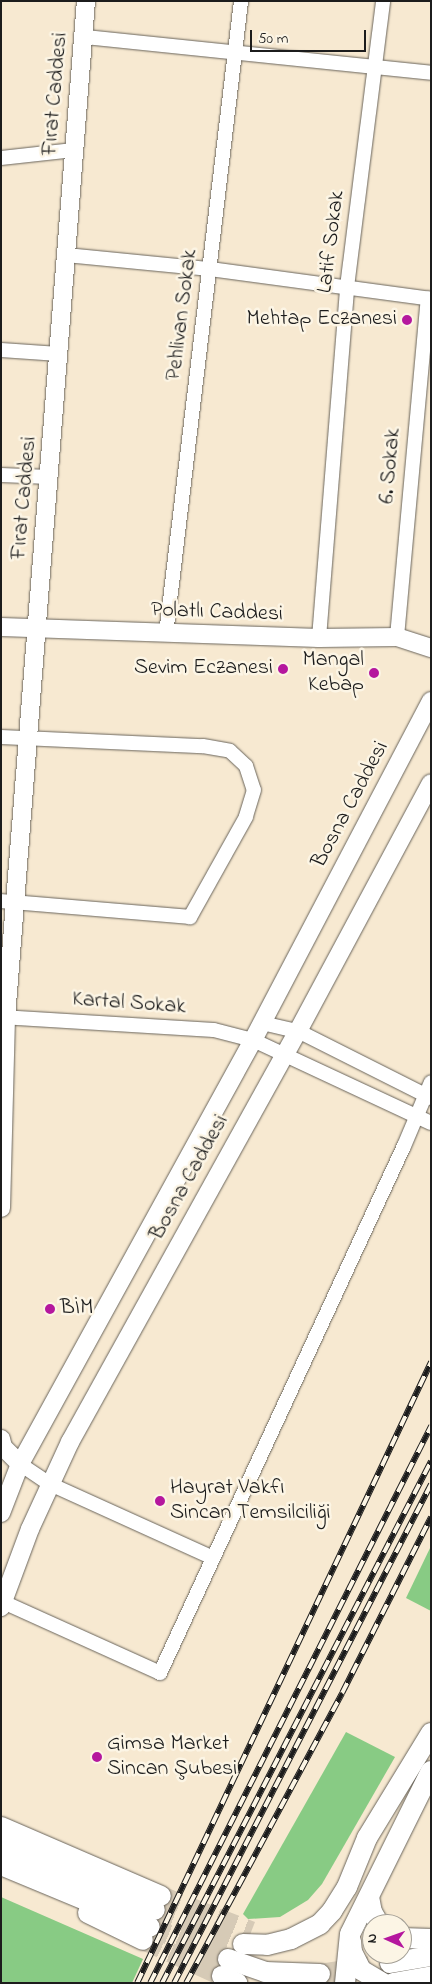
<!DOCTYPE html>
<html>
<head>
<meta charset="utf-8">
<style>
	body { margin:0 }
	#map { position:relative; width:432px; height:1984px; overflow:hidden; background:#f7e9d1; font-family:"Indie Flower",sans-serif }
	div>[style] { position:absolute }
	.green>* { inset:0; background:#88cb84 }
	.secondary-tunnel>* { height:20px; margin-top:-10px; transform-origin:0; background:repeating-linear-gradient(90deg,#d6cab6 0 20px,transparent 0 30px) }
	.roads { filter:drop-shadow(0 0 1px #69645b) drop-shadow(0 0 1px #69645b) }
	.minor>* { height:14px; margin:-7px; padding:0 7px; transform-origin:7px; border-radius:7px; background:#fff }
	.tertiary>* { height:18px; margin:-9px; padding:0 9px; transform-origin:9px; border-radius:9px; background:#fff }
	.secondary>* { height:20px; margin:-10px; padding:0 10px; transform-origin:10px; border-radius:10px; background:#fff }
	.rail>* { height:5.5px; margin-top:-2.75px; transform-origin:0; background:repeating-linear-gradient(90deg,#fcf5e5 0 11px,#1c1c1c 0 22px); box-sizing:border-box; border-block:1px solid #1c1c1c }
	.dots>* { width:14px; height:14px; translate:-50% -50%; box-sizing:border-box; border:2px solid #fcf5e5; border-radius:50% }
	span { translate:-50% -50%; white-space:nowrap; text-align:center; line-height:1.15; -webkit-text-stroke:5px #fcf5e5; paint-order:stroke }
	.street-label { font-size:22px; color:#1c1c1c }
	.poi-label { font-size:22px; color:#1c1c1c }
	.right { translate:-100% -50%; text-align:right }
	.left { translate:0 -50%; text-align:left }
	.frame { position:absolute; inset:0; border:2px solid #1c1c1c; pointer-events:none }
	.north { position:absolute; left:362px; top:1914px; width:50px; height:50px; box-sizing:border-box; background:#fcf5e5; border:1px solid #a29e95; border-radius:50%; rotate:272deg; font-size:14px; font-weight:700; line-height:20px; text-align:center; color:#1c1c1c }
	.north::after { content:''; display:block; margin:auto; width:18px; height:22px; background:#b5179e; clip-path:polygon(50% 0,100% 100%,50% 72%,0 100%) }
	.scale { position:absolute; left:250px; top:30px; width:116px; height:22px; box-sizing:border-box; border:2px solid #1c1c1c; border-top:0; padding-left:6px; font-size:15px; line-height:18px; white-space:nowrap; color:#1c1c1c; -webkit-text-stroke:4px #fcf5e5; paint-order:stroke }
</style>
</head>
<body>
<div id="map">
	<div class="green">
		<div style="clip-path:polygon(431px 1546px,431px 1611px,406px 1598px)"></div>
		<div style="clip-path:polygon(346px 1732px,395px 1757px,322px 1884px,308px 1900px,280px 1917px,248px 1919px,243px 1914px)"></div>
		<div style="clip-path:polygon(1px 1897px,143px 1959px,132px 1983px,1px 1983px)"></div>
	</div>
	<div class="secondary-tunnel">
		<div style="left:161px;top:1896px;width:97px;rotate:21.3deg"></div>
		<div style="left:155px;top:1910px;width:94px;rotate:21.1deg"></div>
		<div style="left:150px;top:1927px;width:84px;rotate:22.3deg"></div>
		<div style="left:143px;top:1940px;width:87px;rotate:24.5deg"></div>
		<div style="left:320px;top:1974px;width:71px;rotate:-8.9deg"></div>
	</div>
	<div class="roads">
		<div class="minor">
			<div style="left:85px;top:37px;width:348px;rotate:5.9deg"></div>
			<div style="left:1px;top:158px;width:73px;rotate:-6.3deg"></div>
			<div style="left:66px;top:255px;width:145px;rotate:5.6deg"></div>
			<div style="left:210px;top:269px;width:223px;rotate:7.7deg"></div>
			<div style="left:1px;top:350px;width:58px;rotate:3.9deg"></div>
			<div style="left:1px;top:475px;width:48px;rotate:2.4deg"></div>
			<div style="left:166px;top:634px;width:637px;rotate:-83.24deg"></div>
			<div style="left:397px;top:637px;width:340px;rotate:-84.8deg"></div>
			<div style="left:319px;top:638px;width:352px;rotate:-85.4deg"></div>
			<div style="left:347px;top:287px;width:288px;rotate:-82.8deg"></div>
			<div style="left:1px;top:737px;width:202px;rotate:2.6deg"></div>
			<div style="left:203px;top:746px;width:27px;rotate:10deg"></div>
			<div style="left:230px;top:751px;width:22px;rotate:43deg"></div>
			<div style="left:246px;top:766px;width:25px;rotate:72deg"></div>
			<div style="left:254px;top:790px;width:28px;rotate:107deg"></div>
			<div style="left:246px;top:817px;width:115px;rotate:119.2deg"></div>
			<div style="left:190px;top:917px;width:190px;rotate:-175.2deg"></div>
			<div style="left:1px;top:1017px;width:213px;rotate:3.5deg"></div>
			<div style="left:214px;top:1030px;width:40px;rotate:14.4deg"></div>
			<div style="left:253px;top:1040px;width:196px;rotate:25deg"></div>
			<div style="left:262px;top:1023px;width:37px;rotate:13deg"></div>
			<div style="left:298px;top:1031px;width:149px;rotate:26.7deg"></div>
			<div style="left:20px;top:1464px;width:36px;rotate:34deg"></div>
			<div style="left:50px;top:1484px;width:179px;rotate:24.4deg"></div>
			<div style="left:3px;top:1602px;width:172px;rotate:24.3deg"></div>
			<div style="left:160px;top:1673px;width:581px;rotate:-65.16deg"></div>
			<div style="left:404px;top:1146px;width:69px;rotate:-67.1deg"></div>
		</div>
		<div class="tertiary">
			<div style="left:1px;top:627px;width:318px;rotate:2deg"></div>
			<div style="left:319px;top:638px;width:78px;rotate:-0.7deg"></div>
			<div style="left:397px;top:637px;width:36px;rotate:18deg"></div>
			<div style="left:1px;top:1208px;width:191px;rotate:-88.5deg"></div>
			<div style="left:6px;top:1017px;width:1019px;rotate:-85.5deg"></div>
			<div style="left:1px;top:1439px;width:8px;rotate:76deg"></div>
			<div style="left:3px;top:1447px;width:24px;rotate:45deg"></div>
			<div style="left:1px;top:1513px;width:53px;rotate:-68.8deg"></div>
			<div style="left:20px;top:1464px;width:484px;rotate:-61.2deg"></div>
			<div style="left:253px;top:1040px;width:383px;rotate:-62.3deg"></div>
			<div style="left:1px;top:1607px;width:83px;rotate:-69.6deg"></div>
			<div style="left:30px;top:1529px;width:96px;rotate:-65.3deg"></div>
			<div style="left:70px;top:1442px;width:470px;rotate:-61deg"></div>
			<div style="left:298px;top:1031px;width:281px;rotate:-61.8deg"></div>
		</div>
		<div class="secondary">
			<div style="left:1px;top:1827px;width:174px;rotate:23.3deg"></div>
			<div style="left:1px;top:1847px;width:166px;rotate:22.2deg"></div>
			<div style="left:1px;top:1865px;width:161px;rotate:22.6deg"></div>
			<div style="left:369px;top:1897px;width:15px;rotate:79deg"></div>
			<div style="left:372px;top:1912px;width:14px;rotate:60deg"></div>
			<div style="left:88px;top:1913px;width:61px;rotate:26.1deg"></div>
			<div style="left:402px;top:1938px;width:29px;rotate:2deg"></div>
			<div style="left:351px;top:1941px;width:11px;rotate:85deg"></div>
			<div style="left:352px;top:1952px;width:20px;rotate:63deg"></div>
			<div style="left:361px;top:1970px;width:26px;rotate:31deg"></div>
			<div style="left:243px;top:1944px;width:24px;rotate:2deg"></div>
			<div style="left:267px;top:1945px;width:25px;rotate:-14deg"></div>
			<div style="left:291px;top:1939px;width:33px;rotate:-27deg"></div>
			<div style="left:320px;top:1924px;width:18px;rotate:-47deg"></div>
			<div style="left:332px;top:1911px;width:28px;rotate:-58deg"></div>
			<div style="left:347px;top:1887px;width:53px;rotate:-67.8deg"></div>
			<div style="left:367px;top:1838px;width:123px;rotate:-58.6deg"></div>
			<div style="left:228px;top:1959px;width:39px;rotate:19deg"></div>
			<div style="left:265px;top:1972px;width:55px;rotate:2.1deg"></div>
			<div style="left:390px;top:1963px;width:42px;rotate:-9.7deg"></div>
			<div style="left:222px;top:1976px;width:17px;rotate:25deg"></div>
			<div style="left:345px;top:1983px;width:49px;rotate:-84.2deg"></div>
			<div style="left:350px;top:1934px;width:182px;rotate:-63.6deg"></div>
			<div style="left:393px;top:1983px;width:39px;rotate:-10deg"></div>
		</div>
	</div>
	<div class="rail">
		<div style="left:137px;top:1983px;width:687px;rotate:-64.67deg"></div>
		<div style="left:150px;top:1983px;width:624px;rotate:-63.23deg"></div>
		<div style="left:162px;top:1983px;width:587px;rotate:-62.74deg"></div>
		<div style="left:174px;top:1983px;width:561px;rotate:-62.75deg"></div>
		<div style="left:186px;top:1983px;width:329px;rotate:-61.7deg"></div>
		<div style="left:342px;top:1693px;width:197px;rotate:-63.2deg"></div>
	</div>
	<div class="dots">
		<div style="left:407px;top:320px;background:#b5179e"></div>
		<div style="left:283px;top:669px;background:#b5179e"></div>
		<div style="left:374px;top:673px;background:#b5179e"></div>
		<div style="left:50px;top:1309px;background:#b5179e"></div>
		<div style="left:160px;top:1501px;background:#b5179e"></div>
		<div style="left:97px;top:1757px;background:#b5179e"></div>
	</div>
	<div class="street-label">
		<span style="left:56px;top:94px;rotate:-85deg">Fırat Caddesi</span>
		<span style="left:332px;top:242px;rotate:-83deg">Latif Sokak</span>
		<span style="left:183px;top:315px;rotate:-83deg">Pehlivan Sokak</span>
		<span style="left:391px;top:466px;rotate:-85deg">6. Sokak</span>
		<span style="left:25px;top:498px;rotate:-85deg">Fırat Caddesi</span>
		<span style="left:217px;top:613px;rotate:2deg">Polatlı Caddesi</span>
		<span style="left:351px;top:805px;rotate:-62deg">Bosna Caddesi</span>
		<span style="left:129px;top:1004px;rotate:4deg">Kartal Sokak</span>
		<span style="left:190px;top:1178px;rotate:-61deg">Bosna Caddesi</span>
	</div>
	<div class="poi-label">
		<span class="right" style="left:397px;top:320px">Mehtap Eczanesi</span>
		<span class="right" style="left:364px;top:673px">Mangal<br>Kebap</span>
		<span class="right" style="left:273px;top:669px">Sevim Eczanesi</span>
		<span class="left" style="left:60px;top:1309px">BİM</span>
		<span class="left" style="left:170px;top:1501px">Hayrat Vakfı<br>Sincan Temsilciliği</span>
		<span class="left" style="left:107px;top:1757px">Gimsa Market<br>Sincan Şubesi</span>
	</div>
	<div class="frame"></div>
	<div class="north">N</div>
	<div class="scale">50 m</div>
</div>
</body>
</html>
